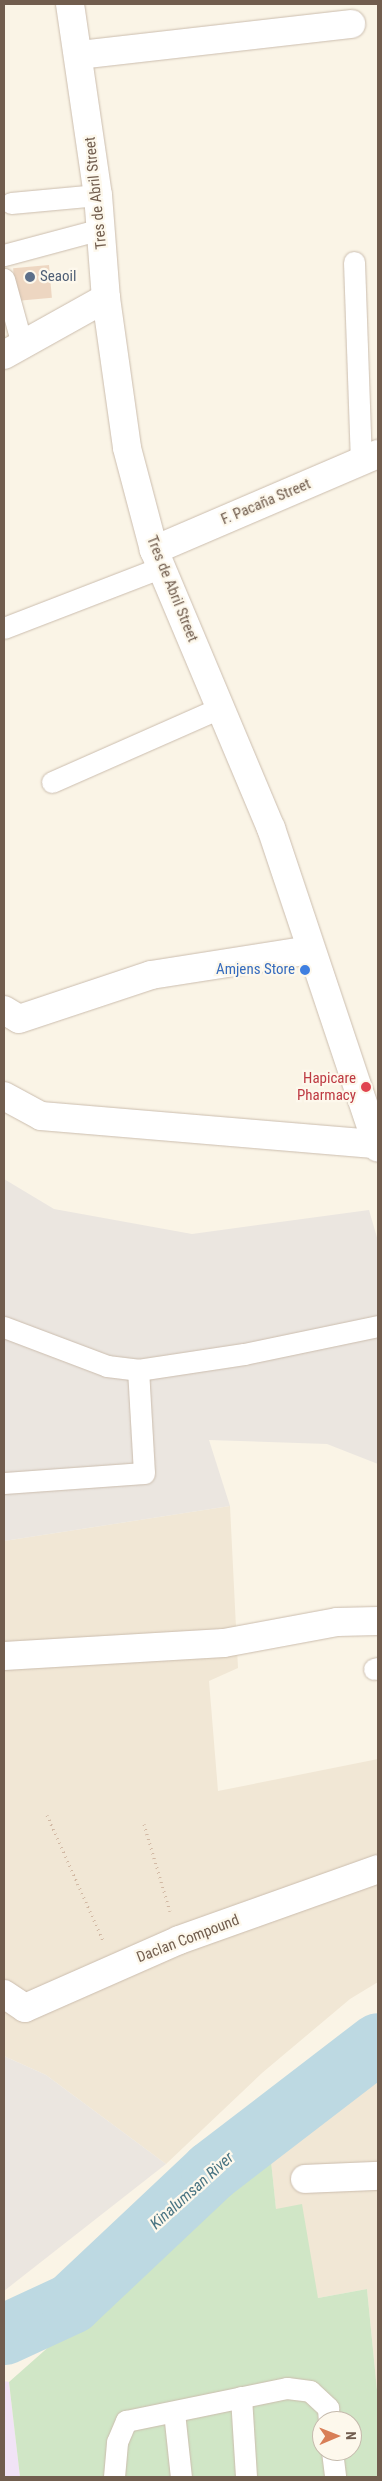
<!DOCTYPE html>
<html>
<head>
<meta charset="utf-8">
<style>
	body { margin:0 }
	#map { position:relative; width:382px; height:2481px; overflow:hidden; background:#faf4e6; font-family:"Roboto Condensed",sans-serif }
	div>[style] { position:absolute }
	.residential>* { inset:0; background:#f1e7d5 }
	.industrial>* { inset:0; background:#ebe6e0 }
	.education>* { inset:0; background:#f1e3f6 }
	.green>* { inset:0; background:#d0e6c6 }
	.river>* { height:61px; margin:-30.5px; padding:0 30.5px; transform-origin:30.5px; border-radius:30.5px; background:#bdd9e2 }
	.building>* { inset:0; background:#edd6c1; transform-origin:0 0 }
	.path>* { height:3px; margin-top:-1.5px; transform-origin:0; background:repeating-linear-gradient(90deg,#d2b9a4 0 1px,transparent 0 5px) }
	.roads { filter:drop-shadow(0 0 1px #cbbdae) drop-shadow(0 0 1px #cbbdae) }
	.lane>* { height:21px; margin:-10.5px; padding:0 10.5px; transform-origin:10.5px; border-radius:10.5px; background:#fff }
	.street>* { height:28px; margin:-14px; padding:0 14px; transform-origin:14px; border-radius:14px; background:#fff }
	.secondary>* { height:28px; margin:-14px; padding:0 14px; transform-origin:14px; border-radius:14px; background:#fff }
	.dots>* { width:14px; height:14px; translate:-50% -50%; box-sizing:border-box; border:2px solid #fdf8ec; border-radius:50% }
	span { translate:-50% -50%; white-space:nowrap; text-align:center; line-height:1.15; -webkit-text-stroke:4.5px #fdf8ec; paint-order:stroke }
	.street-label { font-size:15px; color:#715d4e }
	.service-label { font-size:15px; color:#4e5e75 }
	.left { translate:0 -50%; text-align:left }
	.shop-label { font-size:15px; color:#366cbe }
	.right { translate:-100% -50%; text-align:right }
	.health-label { font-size:15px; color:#be3a42 }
	.water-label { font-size:16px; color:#497482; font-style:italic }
	.frame { position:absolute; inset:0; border:5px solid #715d4e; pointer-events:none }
	.north { position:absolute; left:312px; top:2411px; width:50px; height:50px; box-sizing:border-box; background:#fdf8ec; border:1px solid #c5baad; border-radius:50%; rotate:89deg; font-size:14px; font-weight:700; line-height:20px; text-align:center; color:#715d4e }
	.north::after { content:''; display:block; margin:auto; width:18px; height:22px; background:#d87f57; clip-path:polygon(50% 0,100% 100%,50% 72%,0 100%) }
</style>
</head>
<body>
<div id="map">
	<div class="residential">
		<div style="clip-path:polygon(230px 1506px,238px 1668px,209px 1681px,218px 1791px,378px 1759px,378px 1982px,350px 1999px,262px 2073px,166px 2164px,46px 2075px,4px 2056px,4px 1541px)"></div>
		<div style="clip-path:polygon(378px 2059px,378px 2400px,367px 2289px,318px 2298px,276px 2210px,270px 2151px)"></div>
	</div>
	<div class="industrial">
		<div style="clip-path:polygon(4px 1179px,54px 1209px,192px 1234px,369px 1210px,378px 1241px,378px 1464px,327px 1444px,209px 1440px,230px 1506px,4px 1541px)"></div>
		<div style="clip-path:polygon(4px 2056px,46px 2075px,166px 2164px,4px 2291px)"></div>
	</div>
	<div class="education">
		<div style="clip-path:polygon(4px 2381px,9px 2382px,20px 2477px,4px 2477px)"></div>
	</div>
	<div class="green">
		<div style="clip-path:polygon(evenodd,270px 2151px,276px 2209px,302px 2204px,318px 2298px,367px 2289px,378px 2400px,378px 2477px,20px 2477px,9px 2382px,270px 2151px,322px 2421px,352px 2421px,352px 2451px,322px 2451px,322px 2421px)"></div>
	</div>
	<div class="river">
		<div style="left:4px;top:2334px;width:74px;rotate:-24.8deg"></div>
		<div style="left:71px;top:2303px;width:192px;rotate:-43.3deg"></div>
		<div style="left:211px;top:2171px;width:210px;rotate:-37.5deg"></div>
	</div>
	<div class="building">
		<div style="left:49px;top:265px;width:33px;height:36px;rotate:85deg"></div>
	</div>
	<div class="path">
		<div style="left:47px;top:1815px;width:137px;rotate:65.9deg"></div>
		<div style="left:144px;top:1824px;width:91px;rotate:73.4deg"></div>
	</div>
	<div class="roads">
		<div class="lane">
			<div style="left:11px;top:203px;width:87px;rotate:-5.3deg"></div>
			<div style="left:4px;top:255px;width:100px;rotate:-15deg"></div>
			<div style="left:354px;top:262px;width:199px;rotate:88deg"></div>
			<div style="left:4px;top:279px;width:68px;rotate:74.7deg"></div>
			<div style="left:4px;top:628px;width:169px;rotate:-21.1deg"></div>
			<div style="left:52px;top:782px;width:186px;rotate:-23.8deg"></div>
			<div style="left:4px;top:1327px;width:110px;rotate:20.7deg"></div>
			<div style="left:107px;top:1366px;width:31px;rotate:7deg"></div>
			<div style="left:138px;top:1370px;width:107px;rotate:-8.6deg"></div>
			<div style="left:244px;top:1354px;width:137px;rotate:-11.8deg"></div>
			<div style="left:4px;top:1483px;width:140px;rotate:-4.1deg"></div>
			<div style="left:144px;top:1473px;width:103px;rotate:-93.3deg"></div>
			<div style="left:374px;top:1669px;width:4px;rotate:-14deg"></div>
			<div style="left:241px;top:2397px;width:80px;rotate:86.4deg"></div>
			<div style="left:174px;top:2412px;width:65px;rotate:83.9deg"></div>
			<div style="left:332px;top:2451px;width:26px;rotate:83deg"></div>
			<div style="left:114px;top:2477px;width:35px;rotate:-85deg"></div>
			<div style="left:117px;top:2442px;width:23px;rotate:-67deg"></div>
			<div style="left:126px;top:2421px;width:164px;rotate:-11.6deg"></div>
			<div style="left:287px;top:2388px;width:23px;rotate:7deg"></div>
			<div style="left:310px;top:2391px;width:25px;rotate:43deg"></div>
			<div style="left:328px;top:2408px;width:13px;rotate:86deg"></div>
		</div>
		<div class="street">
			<div style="left:79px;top:55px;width:274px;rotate:-6.5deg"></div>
			<div style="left:4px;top:355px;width:117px;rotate:-29.2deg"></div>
			<div style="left:154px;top:550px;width:244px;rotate:-23.2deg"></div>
			<div style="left:4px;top:1010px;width:17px;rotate:31deg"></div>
			<div style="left:19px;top:1019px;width:139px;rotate:-18.4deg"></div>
			<div style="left:151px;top:975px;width:162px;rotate:-8.9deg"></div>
			<div style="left:4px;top:1096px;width:42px;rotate:28.4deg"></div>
			<div style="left:41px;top:1116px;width:337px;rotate:4.8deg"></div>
			<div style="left:4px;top:1656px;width:220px;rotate:-3.4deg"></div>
			<div style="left:224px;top:1643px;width:115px;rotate:-10.5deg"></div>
			<div style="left:337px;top:1622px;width:41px;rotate:-1.4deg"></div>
			<div style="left:4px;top:1994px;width:25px;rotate:34deg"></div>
			<div style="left:25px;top:2008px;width:168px;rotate:-23.8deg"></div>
			<div style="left:179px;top:1940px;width:211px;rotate:-19.6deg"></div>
			<div style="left:305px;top:2179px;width:73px;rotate:-2.4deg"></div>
		</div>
		<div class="secondary">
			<div style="left:70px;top:4px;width:193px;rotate:81.7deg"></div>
			<div style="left:98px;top:195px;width:103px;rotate:85.6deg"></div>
			<div style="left:106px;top:298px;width:151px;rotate:82deg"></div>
			<div style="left:127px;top:448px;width:106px;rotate:75.2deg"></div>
			<div style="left:154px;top:550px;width:302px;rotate:67.2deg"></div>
			<div style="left:271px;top:828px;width:337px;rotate:71.5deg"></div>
		</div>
	</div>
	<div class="dots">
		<div style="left:30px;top:277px;background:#5c6f8a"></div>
		<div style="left:305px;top:970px;background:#3f7fe0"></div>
		<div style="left:366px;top:1087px;background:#e0444e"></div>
	</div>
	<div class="street-label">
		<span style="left:96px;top:193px;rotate:-96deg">Tres de Abril Street</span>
		<span style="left:266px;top:502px;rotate:-23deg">F. Pacaña Street</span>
		<span style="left:172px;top:589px;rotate:68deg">Tres de Abril Street</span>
		<span style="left:188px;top:1939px;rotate:-21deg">Daclan Compound</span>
	</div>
	<div class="service-label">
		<span class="left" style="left:40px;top:277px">Seaoil</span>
	</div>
	<div class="shop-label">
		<span class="right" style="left:295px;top:970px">Amjens Store</span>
	</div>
	<div class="health-label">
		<span class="right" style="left:356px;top:1087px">Hapicare<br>Pharmacy</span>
	</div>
	<div class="water-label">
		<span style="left:192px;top:2191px;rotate:-42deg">Kinalumsan River</span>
	</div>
	<div class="frame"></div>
	<div class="north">N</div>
</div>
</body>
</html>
